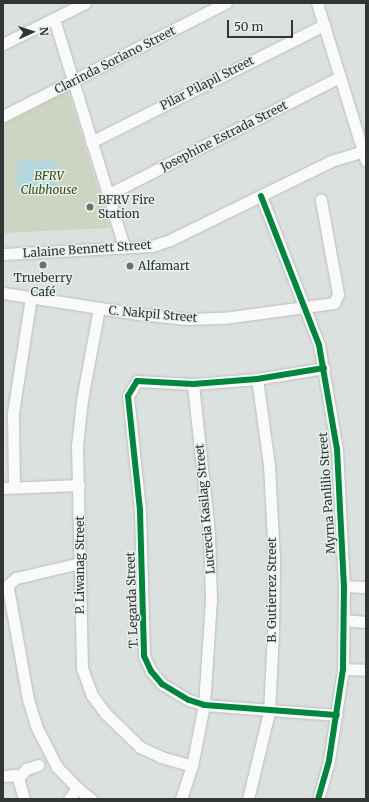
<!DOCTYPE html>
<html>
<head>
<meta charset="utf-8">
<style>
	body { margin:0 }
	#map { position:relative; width:369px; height:802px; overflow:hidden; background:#dbe1de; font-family:Merriweather,serif }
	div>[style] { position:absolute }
	.green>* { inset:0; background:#cdd5c2 }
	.water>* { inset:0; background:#b2d8dd; transform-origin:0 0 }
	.roads { filter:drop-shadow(0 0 1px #babfbd) drop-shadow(0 0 1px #babfbd) }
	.minor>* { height:11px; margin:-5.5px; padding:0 5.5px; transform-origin:5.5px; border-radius:5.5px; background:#fafafa }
	.cycleway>* { height:6px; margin:-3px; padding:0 3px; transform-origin:3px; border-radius:3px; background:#00873e }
	.dots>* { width:11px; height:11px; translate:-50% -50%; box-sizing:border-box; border:2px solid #e6f1ec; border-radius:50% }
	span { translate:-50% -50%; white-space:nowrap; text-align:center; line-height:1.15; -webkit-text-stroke:3px #e6f1ec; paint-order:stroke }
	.street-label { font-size:12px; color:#313533 }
	.park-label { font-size:12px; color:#404d0f; font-style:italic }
	.poi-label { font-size:12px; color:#313533 }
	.left { translate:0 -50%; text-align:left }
	.frame { position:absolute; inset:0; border:4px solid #313533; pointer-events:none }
	.north { position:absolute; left:12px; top:12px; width:40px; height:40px; -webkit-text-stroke:3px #e6f1ec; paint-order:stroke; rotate:87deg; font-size:11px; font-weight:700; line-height:16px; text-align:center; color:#313533 }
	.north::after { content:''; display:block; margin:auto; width:14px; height:18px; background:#313533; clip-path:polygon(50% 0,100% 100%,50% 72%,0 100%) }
	.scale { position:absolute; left:227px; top:20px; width:66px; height:18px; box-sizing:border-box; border:2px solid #313533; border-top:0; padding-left:5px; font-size:12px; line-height:14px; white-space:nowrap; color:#313533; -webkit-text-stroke:3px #e6f1ec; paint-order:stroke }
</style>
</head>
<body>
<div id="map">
	<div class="green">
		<div style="clip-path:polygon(68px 90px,110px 228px,3px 233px,3px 124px)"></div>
	</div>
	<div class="water">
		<div style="left:17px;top:161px;width:40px;height:30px"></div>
	</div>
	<div class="roads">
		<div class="minor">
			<div style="left:317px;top:3px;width:165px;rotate:72.8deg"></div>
			<div style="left:54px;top:19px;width:239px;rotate:72.9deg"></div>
			<div style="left:3px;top:44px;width:92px;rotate:-26.6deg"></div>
			<div style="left:3px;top:116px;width:250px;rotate:-26.9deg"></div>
			<div style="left:91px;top:142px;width:261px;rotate:-26.7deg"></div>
			<div style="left:107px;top:195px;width:261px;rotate:-26.9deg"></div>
			<div style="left:261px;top:196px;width:160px;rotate:68.7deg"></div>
			<div style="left:319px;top:345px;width:106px;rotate:80.2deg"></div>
			<div style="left:337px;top:449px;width:137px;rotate:87.1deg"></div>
			<div style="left:344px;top:586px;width:83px;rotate:90.7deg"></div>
			<div style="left:343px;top:669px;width:93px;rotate:98.7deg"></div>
			<div style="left:329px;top:761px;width:40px;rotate:106deg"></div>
			<div style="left:3px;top:254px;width:149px;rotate:-3.1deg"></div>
			<div style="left:152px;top:246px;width:19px;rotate:-18deg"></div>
			<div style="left:170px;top:240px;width:179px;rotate:-26.1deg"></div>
			<div style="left:331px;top:161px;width:37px;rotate:-17deg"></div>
			<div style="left:3px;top:293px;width:137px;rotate:8.8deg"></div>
			<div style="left:138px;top:314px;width:50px;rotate:5.7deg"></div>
			<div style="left:188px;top:319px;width:36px;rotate:-2deg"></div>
			<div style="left:224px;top:318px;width:111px;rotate:-7.8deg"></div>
			<div style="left:334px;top:303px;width:10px;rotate:-66deg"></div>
			<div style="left:338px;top:294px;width:96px;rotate:-100.3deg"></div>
			<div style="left:99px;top:308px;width:94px;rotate:100.5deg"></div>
			<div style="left:82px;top:400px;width:46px;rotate:96.2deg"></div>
			<div style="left:77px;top:446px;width:222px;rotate:88.7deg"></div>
			<div style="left:82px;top:668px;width:29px;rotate:70deg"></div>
			<div style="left:92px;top:695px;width:22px;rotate:54deg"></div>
			<div style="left:105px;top:713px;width:49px;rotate:44.2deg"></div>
			<div style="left:140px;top:747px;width:23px;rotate:25deg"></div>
			<div style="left:161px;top:757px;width:32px;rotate:16deg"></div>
			<div style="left:324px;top:368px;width:68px;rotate:170.7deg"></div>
			<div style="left:257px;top:379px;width:64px;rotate:175.5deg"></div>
			<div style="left:193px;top:384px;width:56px;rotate:-176.9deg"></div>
			<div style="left:137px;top:381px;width:17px;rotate:121deg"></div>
			<div style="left:128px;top:396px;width:116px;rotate:84deg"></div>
			<div style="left:140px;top:511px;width:145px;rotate:88.4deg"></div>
			<div style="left:144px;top:656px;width:17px;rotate:65deg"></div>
			<div style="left:151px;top:671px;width:17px;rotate:50deg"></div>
			<div style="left:162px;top:684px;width:31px;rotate:31deg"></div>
			<div style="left:189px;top:700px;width:16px;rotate:18deg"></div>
			<div style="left:204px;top:705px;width:133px;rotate:4.3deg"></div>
			<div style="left:14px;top:487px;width:74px;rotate:-90.8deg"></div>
			<div style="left:13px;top:413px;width:117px;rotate:-81.2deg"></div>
			<div style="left:3px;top:488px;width:76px;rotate:-2.3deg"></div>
			<div style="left:80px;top:563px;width:66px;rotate:166.8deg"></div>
			<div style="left:16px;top:578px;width:9px;rotate:139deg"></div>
			<div style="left:9px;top:584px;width:4px;rotate:104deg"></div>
			<div style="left:8px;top:588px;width:113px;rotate:79.8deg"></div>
			<div style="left:28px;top:699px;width:28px;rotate:73deg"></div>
			<div style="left:36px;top:726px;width:46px;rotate:62.9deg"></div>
			<div style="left:57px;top:767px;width:29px;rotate:46deg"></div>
			<div style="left:77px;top:788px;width:18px;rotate:38deg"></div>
			<div style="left:344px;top:586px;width:22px;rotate:3deg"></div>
			<div style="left:344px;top:620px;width:22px;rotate:5deg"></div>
			<div style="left:343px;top:669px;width:23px;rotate:2deg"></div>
			<div style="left:3px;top:776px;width:12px;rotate:-5deg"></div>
			<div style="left:15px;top:775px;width:4px;rotate:45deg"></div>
			<div style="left:18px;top:778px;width:22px;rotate:74deg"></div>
			<div style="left:18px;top:778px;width:12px;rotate:-48deg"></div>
			<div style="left:26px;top:769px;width:13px;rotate:-18deg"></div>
			<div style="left:69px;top:799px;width:14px;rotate:-54deg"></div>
			<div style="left:181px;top:799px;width:35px;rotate:-72deg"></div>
			<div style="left:192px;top:766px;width:62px;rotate:-78.9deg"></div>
			<div style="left:204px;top:705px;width:105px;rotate:-86.2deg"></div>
			<div style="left:211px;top:600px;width:68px;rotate:-91.7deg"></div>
			<div style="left:209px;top:532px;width:149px;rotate:-96.2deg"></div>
			<div style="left:248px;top:799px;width:89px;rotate:-76.4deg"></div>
			<div style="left:269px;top:712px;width:78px;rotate:-87.1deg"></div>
			<div style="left:273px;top:634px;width:76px;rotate:-89.2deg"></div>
			<div style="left:274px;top:558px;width:93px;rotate:-93.1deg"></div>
			<div style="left:269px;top:465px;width:87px;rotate:-97.9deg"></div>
		</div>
	</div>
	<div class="cycleway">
		<div style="left:261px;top:196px;width:160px;rotate:68.7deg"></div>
		<div style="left:319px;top:345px;width:106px;rotate:80.2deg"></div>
		<div style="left:337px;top:449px;width:137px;rotate:87.1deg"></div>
		<div style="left:344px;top:586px;width:83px;rotate:90.7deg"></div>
		<div style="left:343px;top:669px;width:93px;rotate:98.7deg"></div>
		<div style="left:329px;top:761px;width:40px;rotate:106deg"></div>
		<div style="left:324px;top:368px;width:68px;rotate:170.7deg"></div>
		<div style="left:257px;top:379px;width:64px;rotate:175.5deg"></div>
		<div style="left:193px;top:384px;width:56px;rotate:-176.9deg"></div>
		<div style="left:137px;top:381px;width:17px;rotate:121deg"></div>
		<div style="left:128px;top:396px;width:116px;rotate:84deg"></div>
		<div style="left:140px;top:511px;width:145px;rotate:88.4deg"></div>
		<div style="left:144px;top:656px;width:17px;rotate:65deg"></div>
		<div style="left:151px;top:671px;width:17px;rotate:50deg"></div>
		<div style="left:162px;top:684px;width:31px;rotate:31deg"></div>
		<div style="left:189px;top:700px;width:16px;rotate:18deg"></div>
		<div style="left:204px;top:705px;width:133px;rotate:4.3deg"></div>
	</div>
	<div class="dots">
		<div style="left:90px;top:207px;background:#6c716f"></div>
		<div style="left:43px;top:265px;background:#6c716f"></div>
		<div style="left:130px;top:266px;background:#6c716f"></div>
	</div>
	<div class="street-label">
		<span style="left:115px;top:60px;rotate:-27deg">Clarinda Soriano Street</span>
		<span style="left:207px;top:83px;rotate:-27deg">Pilar Pilapil Street</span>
		<span style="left:224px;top:136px;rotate:-27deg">Josephine Estrada Street</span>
		<span style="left:87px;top:249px;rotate:-4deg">Lalaine Bennett Street</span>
		<span style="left:153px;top:314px;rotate:5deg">C. Nakpil Street</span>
		<span style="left:327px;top:493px;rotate:-94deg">Myrna Panlilio Street</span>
		<span style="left:205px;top:509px;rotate:-95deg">Lucrecia Kasilag Street</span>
		<span style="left:80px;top:565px;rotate:-90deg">P. Liwanag Street</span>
		<span style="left:272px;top:590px;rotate:-90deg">B. Gutierrez Street</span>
		<span style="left:132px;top:600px;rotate:-92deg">T. Legarda Street</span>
	</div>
	<div class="park-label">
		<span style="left:49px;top:183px">BFRV<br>Clubhouse</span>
	</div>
	<div class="poi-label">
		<span class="left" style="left:98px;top:207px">BFRV Fire<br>Station</span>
		<span class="left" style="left:138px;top:266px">Alfamart</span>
		<span style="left:43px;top:285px">Trueberry<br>Café</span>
	</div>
	<div class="frame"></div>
	<div class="north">N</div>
	<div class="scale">50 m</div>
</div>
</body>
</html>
